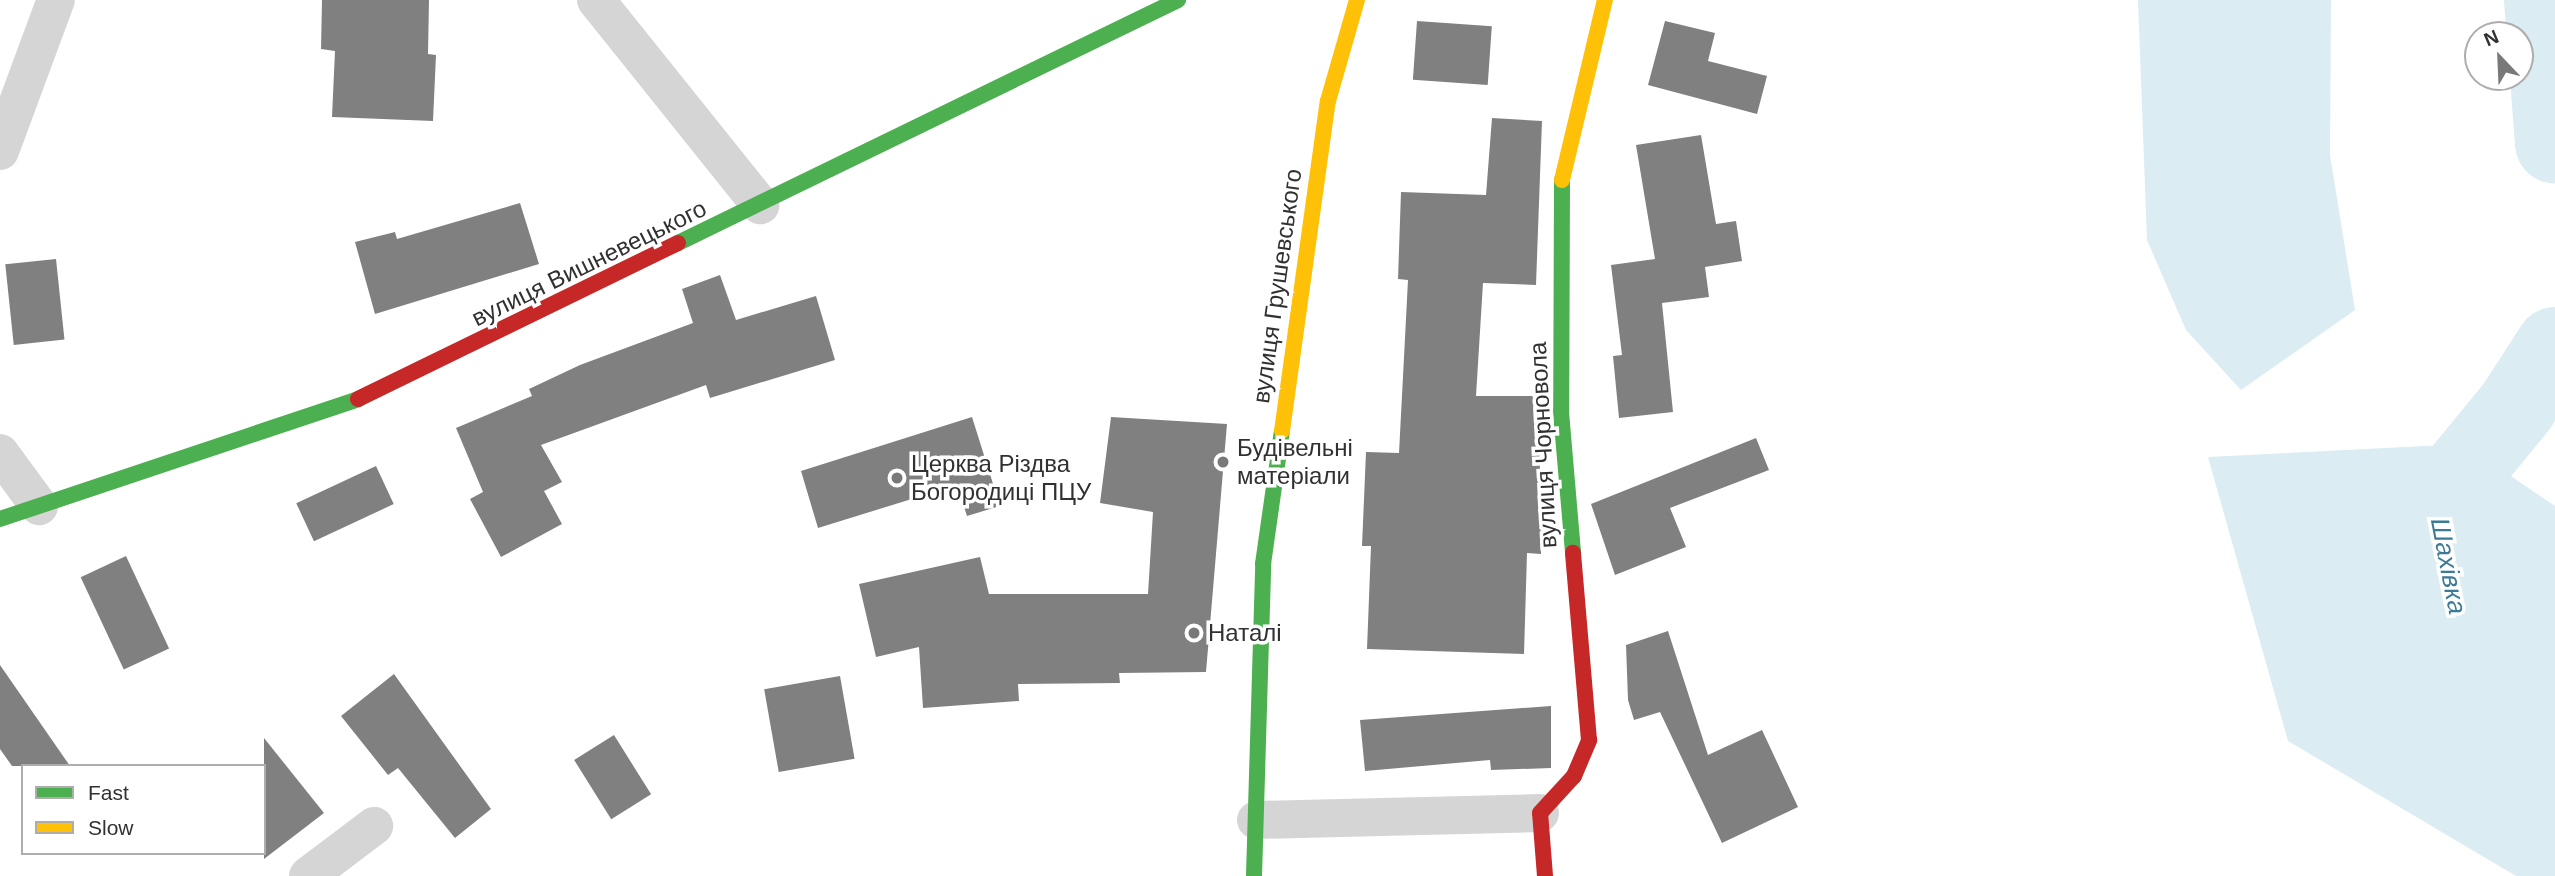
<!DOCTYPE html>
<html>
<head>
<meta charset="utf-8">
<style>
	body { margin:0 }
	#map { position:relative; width:2555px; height:876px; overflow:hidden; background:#fff; font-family:Arial,sans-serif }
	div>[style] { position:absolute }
	.water>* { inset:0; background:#dbecf3 }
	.river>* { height:80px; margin:-40px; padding:0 40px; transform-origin:40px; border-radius:40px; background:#dbecf3 }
	.building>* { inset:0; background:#808080; transform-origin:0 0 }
	.street>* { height:38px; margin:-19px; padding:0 19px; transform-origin:19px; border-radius:19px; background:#d5d5d5 }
	.fast>* { height:16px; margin:-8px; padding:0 8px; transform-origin:8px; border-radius:8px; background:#4caf50 }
	.slow>* { height:16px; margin:-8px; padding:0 8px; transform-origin:8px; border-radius:8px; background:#ffc107 }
	.jam>* { height:16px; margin:-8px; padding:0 8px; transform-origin:8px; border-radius:8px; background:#c62828 }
	.dots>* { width:19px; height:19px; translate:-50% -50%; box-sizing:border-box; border:4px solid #fff; border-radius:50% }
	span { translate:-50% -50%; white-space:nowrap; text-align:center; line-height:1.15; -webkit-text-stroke:7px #fff; paint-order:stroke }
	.street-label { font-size:24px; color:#313131 }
	.poi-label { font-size:24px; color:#313131 }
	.left { translate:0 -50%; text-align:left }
	.water-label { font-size:26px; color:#3b7b97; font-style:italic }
	.legend { position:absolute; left:21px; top:764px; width:245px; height:91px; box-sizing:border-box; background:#fff; border:2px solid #adadad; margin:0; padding:9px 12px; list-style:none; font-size:21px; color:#313131 }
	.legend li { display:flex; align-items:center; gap:14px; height:35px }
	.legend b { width:35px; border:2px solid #adadad }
	.north { position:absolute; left:2464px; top:21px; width:70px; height:70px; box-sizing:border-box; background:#fff; border:2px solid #adadad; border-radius:50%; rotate:337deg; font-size:19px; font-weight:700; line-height:28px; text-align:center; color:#313131 }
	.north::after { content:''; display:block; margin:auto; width:24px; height:32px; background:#797979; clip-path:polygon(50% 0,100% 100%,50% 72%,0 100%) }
</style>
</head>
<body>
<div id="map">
	<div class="water">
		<div style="clip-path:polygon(2138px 0,2331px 0,2330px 155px,2355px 310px,2241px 390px,2186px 330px,2147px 240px)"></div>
		<div style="clip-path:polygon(2464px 444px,2555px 506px,2555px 876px,2516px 876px,2288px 741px,2208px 457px)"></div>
	</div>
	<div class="river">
		<div style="left:2544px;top:0;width:144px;rotate:85.6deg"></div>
		<div style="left:2555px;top:347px;width:70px;rotate:122.8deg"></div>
		<div style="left:2517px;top:406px;width:128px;rotate:129.3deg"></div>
		<div style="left:2436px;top:505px;width:129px;rotate:78.9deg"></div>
		<div style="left:2461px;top:632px;width:107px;rotate:28.5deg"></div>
	</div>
	<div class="building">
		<div style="clip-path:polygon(322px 0,429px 0,428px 54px,436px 55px,433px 121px,332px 117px,335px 51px,321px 49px)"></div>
		<div style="left:1417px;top:21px;width:75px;height:59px;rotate:4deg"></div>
		<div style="clip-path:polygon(1665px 21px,1715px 33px,1708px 61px,1767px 76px,1757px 114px,1648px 85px)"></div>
		<div style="clip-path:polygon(1492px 118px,1542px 121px,1536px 285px,1483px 283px,1476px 396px,1539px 396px,1541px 554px,1527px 553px,1524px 654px,1367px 649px,1371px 546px,1362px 546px,1366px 452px,1399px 453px,1408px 280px,1398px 279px,1401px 192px,1486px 195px)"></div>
		<div style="clip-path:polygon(1701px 135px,1716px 224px,1736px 221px,1742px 261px,1705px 267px,1709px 297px,1662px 303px,1673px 412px,1619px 418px,1613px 356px,1622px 355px,1611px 265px,1655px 259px,1636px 145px)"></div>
		<div style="clip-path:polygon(520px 203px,539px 264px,375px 314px,355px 242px,395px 232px,397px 239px)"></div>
		<div style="left:56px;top:259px;width:81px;height:51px;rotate:84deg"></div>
		<div style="clip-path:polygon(720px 275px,736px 320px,816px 296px,835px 360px,710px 398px,706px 385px,541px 445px,562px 482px,544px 491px,562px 524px,501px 557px,470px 499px,483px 492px,456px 428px,532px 396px,529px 389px,580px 365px,693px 323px,682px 289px)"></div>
		<div style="clip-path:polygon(972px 417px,1000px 506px,967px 516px,957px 485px,818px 528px,801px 471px)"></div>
		<div style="clip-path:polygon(1111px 417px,1227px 424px,1206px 672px,1119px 673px,1120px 683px,1018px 684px,1019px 701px,923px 708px,919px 647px,876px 657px,859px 584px,980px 557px,989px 594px,1148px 594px,1153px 512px,1100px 503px)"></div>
		<div style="clip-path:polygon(1756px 438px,1769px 470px,1670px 508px,1686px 547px,1615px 575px,1591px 504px)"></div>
		<div style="left:376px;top:466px;width:42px;height:88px;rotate:65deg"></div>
		<div style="left:126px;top:556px;width:102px;height:50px;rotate:65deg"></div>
		<div style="clip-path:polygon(1668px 631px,1708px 755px,1762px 730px,1798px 807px,1722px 843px,1660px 712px,1634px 720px,1628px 700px,1626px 645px)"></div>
		<div style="clip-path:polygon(0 665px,70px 766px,12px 766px,0 749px)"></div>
		<div style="clip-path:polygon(394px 674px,491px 809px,455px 838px,398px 768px,388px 775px,341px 716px)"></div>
		<div style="left:840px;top:676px;width:84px;height:77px;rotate:80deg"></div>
		<div style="clip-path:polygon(1551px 706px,1551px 768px,1491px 770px,1490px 760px,1365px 771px,1360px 720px)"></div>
		<div style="left:614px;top:735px;width:70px;height:47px;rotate:58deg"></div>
		<div style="clip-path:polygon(264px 738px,324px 813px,264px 859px)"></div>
	</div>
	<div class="street">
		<div style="left:596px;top:0;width:263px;rotate:51.3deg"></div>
		<div style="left:0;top:151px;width:161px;rotate:-69.7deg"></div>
		<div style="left:0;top:453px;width:66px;rotate:53.7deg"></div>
		<div style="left:1256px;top:820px;width:284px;rotate:-1.4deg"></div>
		<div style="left:308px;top:876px;width:83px;rotate:-37.1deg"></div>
	</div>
	<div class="fast">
		<div style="left:1562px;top:180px;width:232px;rotate:90.2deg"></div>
		<div style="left:1561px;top:412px;width:142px;rotate:85.1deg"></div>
		<div style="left:678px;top:243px;width:556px;rotate:-25.92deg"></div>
		<div style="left:0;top:519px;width:378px;rotate:-18.5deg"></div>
		<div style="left:1254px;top:876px;width:312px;rotate:-88.3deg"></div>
		<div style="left:1263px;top:564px;width:134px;rotate:-81.9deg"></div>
	</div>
	<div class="slow">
		<div style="left:1562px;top:180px;width:185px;rotate:-76.6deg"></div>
		<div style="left:1282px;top:431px;width:333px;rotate:-82.1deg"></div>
		<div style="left:1328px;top:101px;width:105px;rotate:-74deg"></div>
	</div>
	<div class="jam">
		<div style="left:358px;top:399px;width:356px;rotate:-26deg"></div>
		<div style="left:1545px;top:876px;width:63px;rotate:-94.5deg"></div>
		<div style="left:1540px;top:813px;width:50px;rotate:-47.4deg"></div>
		<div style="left:1574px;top:776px;width:39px;rotate:-67deg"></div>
		<div style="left:1589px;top:740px;width:188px;rotate:-94.9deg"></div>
	</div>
	<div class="dots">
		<div style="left:1223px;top:462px;background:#797979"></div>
		<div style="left:897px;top:478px;background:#797979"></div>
		<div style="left:1194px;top:633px;background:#797979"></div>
	</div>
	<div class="street-label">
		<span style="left:589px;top:263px;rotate:-26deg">вулиця Вишневецького</span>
		<span style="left:1277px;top:286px;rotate:-82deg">вулиця Грушевського</span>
		<span style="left:1543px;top:445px;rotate:-93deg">вулиця Чорновола</span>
	</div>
	<div class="poi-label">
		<span class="left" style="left:1237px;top:462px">Будівельні<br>матеріали</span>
		<span class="left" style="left:911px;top:478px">Церква Різдва<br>Богородиці ПЦУ</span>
		<span class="left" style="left:1208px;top:633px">Наталі</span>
	</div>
	<div class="water-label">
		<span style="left:2448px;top:566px;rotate:79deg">Шахівка</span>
	</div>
	<ul class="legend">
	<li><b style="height:9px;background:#4caf50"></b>Fast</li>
	<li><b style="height:9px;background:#ffc107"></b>Slow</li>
	</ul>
	<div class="north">N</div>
</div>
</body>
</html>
